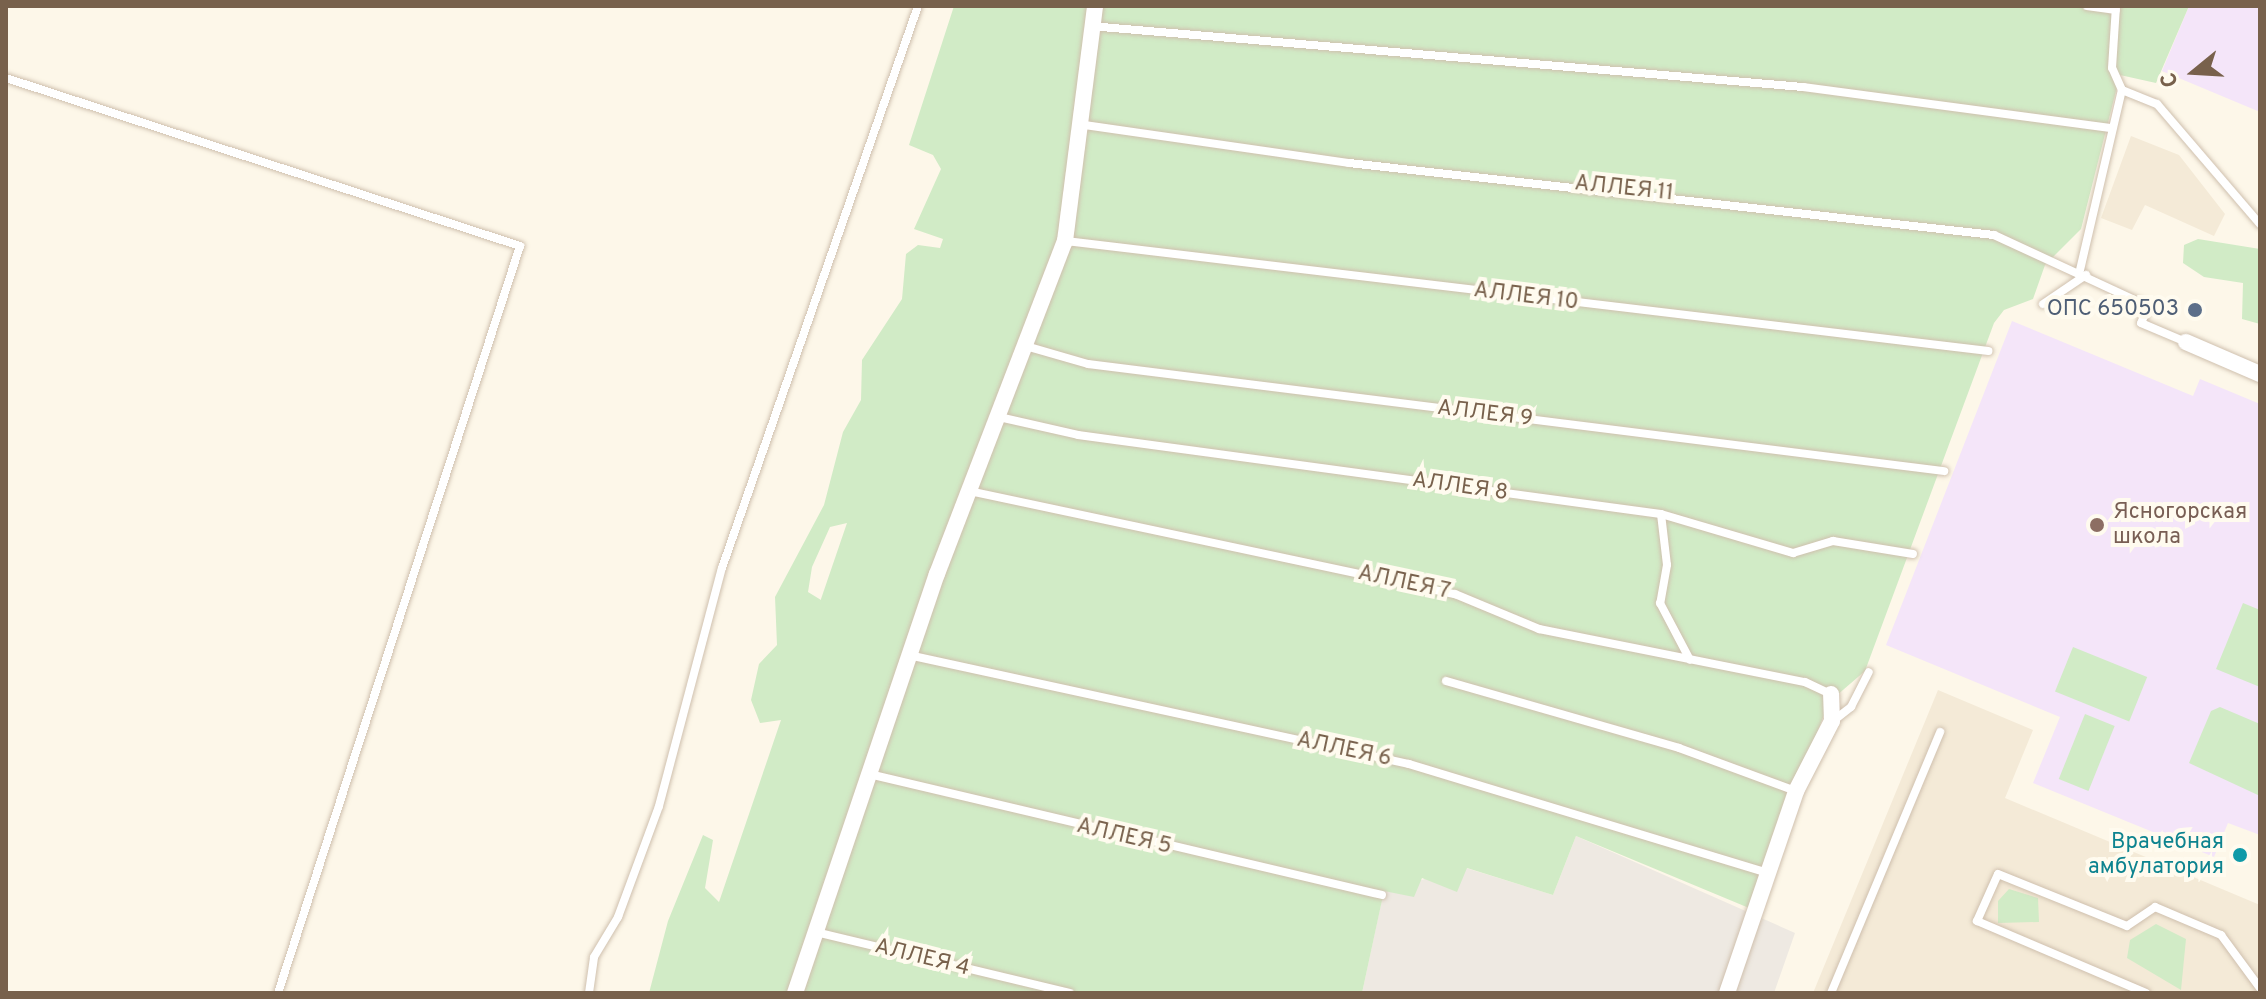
<!DOCTYPE html>
<html>
<head>
<meta charset="utf-8">
<style>
	body { margin:0 }
	#map { position:relative; width:2266px; height:999px; overflow:hidden; background:#fdf7e9; font-family:Overpass,sans-serif }
	div>[style] { position:absolute }
	.residential>* { inset:0; background:#f4ead7 }
	.industrial>* { inset:0; background:#eee9e2 }
	.education>* { inset:0; background:#f4e5f9 }
	.green>* { inset:0; background:#d1ebc6; transform-origin:0 0 }
	.roads { filter:drop-shadow(0 0 2px #cfc0ae) drop-shadow(0 0 2px #cfc0ae) }
	.service>* { height:8px; margin:-4px; padding:0 4px; transform-origin:4px; border-radius:4px; background:#fff }
	.minor>* { height:16px; margin:-8px; padding:0 8px; transform-origin:8px; border-radius:8px; background:#fff }
	.dots>* { width:22px; height:22px; translate:-50% -50%; box-sizing:border-box; border:4px solid #fffbef; border-radius:50% }
	span { translate:-50% -50%; white-space:nowrap; text-align:center; line-height:1.15; -webkit-text-stroke:8px #fffbef; paint-order:stroke }
	.street-label { font-size:22px; color:#78614c }
	.service-label { font-size:22px; color:#4e5e75 }
	.right { translate:-100% -50%; text-align:right }
	.education-label { font-size:22px; color:#785e54 }
	.left { translate:0 -50%; text-align:left }
	.culture-label { font-size:22px; color:#0d838f }
	.frame { position:absolute; inset:0; border:8px solid #78614c; pointer-events:none }
	.north { position:absolute; left:2154px; top:32px; width:80px; height:80px; -webkit-text-stroke:6px #fffbef; paint-order:stroke; rotate:252deg; font-size:22px; font-weight:700; line-height:32px; text-align:center; color:#78614c }
	.north::after { content:''; display:block; margin:auto; width:28px; height:36px; background:#78614c; clip-path:polygon(50% 0,100% 100%,50% 72%,0 100%) }
</style>
</head>
<body>
<div id="map">
	<div class="residential">
		<div style="clip-path:polygon(2131px 136px,2179px 155px,2225px 214px,2214px 236px,2145px 205px,2132px 230px,2101px 218px)"></div>
		<div style="clip-path:polygon(1938px 690px,2033px 730px,2005px 798px,2260px 905px,2260px 993px,1813px 993px)"></div>
	</div>
	<div class="industrial">
		<div style="clip-path:polygon(1576px 836px,1795px 933px,1774px 993px,1362px 993px,1384px 890px,1466px 868px,1553px 895px)"></div>
	</div>
	<div class="education">
		<div style="clip-path:polygon(2189px 6px,2260px 6px,2260px 112px,2162px 71px)"></div>
		<div style="clip-path:polygon(2012px 321px,2193px 396px,2200px 379px,2260px 404px,2260px 835px,2228px 823px,2214px 857px,2033px 783px,2060px 717px,1886px 645px)"></div>
	</div>
	<div class="green">
		<div style="clip-path:polygon(evenodd,954px 6px,2189px 6px,2156px 83px,2120px 75px,2081px 229px,2045px 265px,2033px 299px,2004px 310px,1994px 323px,1865px 671px,1829px 702px,1749px 908px,1576px 836px,1553px 895px,1467px 868px,1457px 892px,1422px 878px,1414px 897px,1384px 891px,1362px 993px,649px 993px,668px 921px,703px 835px,713px 840px,705px 888px,719px 902px,781px 720px,760px 723px,751px 700px,759px 664px,777px 645px,775px 597px,824px 505px,843px 432px,861px 400px,862px 360px,902px 299px,906px 254px,918px 245px,940px 248px,943px 239px,914px 229px,941px 169px,933px 155px,909px 145px,954px 6px,847px 523px,821px 599px,821px 600px,808px 592px,812px 567px,830px 527px,847px 523px)"></div>
		<div style="clip-path:polygon(2198px 239px,2260px 249px,2260px 324px,2242px 319px,2243px 283px,2204px 277px,2183px 263px,2184px 245px)"></div>
		<div style="clip-path:polygon(2243px 603px,2260px 610px,2260px 687px,2216px 669px)"></div>
		<div style="left:2073px;top:647px;width:80px;height:48px;rotate:22deg"></div>
		<div style="clip-path:polygon(2220px 707px,2260px 724px,2260px 796px,2189px 763px,2211px 711px)"></div>
		<div style="left:2085px;top:714px;width:32px;height:70px;rotate:22deg"></div>
		<div style="clip-path:polygon(2009px 889px,2038px 898px,2039px 922px,1998px 923px,1998px 901px)"></div>
		<div style="clip-path:polygon(2156px 924px,2186px 939px,2181px 990px,2127px 958px,2130px 940px)"></div>
	</div>
	<div class="roads">
		<div class="service">
			<div style="left:2087px;top:6px;width:29px;rotate:8deg"></div>
			<div style="left:1090px;top:26px;width:716px;rotate:4.89deg"></div>
			<div style="left:1803px;top:87px;width:312px;rotate:7.6deg"></div>
			<div style="left:6px;top:78px;width:541px;rotate:18.1deg"></div>
			<div style="left:520px;top:246px;width:785px;rotate:107.95deg"></div>
			<div style="left:2122px;top:90px;width:38px;rotate:22deg"></div>
			<div style="left:2157px;top:104px;width:158px;rotate:49.4deg"></div>
			<div style="left:1085px;top:125px;width:267px;rotate:8.2deg"></div>
			<div style="left:1349px;top:163px;width:649px;rotate:6.37deg"></div>
			<div style="left:1994px;top:235px;width:170px;rotate:24.8deg"></div>
			<div style="left:2148px;top:306px;width:18px;rotate:112deg"></div>
			<div style="left:2141px;top:323px;width:49px;rotate:22.9deg"></div>
			<div style="left:1066px;top:241px;width:929px;rotate:6.8deg"></div>
			<div style="left:2080px;top:270px;width:185px;rotate:-76.9deg"></div>
			<div style="left:2122px;top:90px;width:24px;rotate:-114deg"></div>
			<div style="left:2112px;top:68px;width:62px;rotate:-86.3deg"></div>
			<div style="left:2043px;top:304px;width:52px;rotate:-34deg"></div>
			<div style="left:1029px;top:347px;width:61px;rotate:16.1deg"></div>
			<div style="left:1088px;top:364px;width:863px;rotate:7.13deg"></div>
			<div style="left:999px;top:417px;width:81px;rotate:12.8deg"></div>
			<div style="left:1078px;top:435px;width:588px;rotate:7.72deg"></div>
			<div style="left:1661px;top:514px;width:138px;rotate:16.5deg"></div>
			<div style="left:1793px;top:553px;width:42px;rotate:-16.7deg"></div>
			<div style="left:1833px;top:541px;width:81px;rotate:9.2deg"></div>
			<div style="left:969px;top:491px;width:497px;rotate:12deg"></div>
			<div style="left:1455px;top:594px;width:91px;rotate:22.6deg"></div>
			<div style="left:1539px;top:629px;width:271px;rotate:11.3deg"></div>
			<div style="left:1805px;top:682px;width:29px;rotate:25deg"></div>
			<div style="left:1661px;top:514px;width:51px;rotate:83.3deg"></div>
			<div style="left:1667px;top:565px;width:39px;rotate:100deg"></div>
			<div style="left:1660px;top:603px;width:64px;rotate:62.2deg"></div>
			<div style="left:913px;top:656px;width:508px;rotate:12.28deg"></div>
			<div style="left:1409px;top:764px;width:375px;rotate:16.9deg"></div>
			<div style="left:1446px;top:681px;width:242px;rotate:16deg"></div>
			<div style="left:1679px;top:748px;width:125px;rotate:20.2deg"></div>
			<div style="left:1833px;top:721px;width:23px;rotate:-38deg"></div>
			<div style="left:1851px;top:707px;width:39px;rotate:-63deg"></div>
			<div style="left:869px;top:774px;width:527px;rotate:13.27deg"></div>
			<div style="left:820px;top:933px;width:257px;rotate:13.5deg"></div>
			<div style="left:589px;top:993px;width:36px;rotate:-82deg"></div>
			<div style="left:594px;top:957px;width:47px;rotate:-59deg"></div>
			<div style="left:618px;top:917px;width:118px;rotate:-69.7deg"></div>
			<div style="left:659px;top:806px;width:246px;rotate:-75.2deg"></div>
			<div style="left:722px;top:568px;width:595px;rotate:-70.77deg"></div>
			<div style="left:1831px;top:993px;width:283px;rotate:-67.3deg"></div>
			<div style="left:2146px;top:993px;width:184px;rotate:-156.9deg"></div>
			<div style="left:1977px;top:921px;width:51px;rotate:-65.9deg"></div>
			<div style="left:1998px;top:874px;width:139px;rotate:22deg"></div>
			<div style="left:2127px;top:926px;width:34px;rotate:-34deg"></div>
			<div style="left:2155px;top:907px;width:72px;rotate:23deg"></div>
			<div style="left:2221px;top:935px;width:66px;rotate:53.7deg"></div>
		</div>
		<div class="minor">
			<div style="left:2186px;top:342px;width:81px;rotate:23.4deg"></div>
			<div style="left:795px;top:993px;width:442px;rotate:-71.3deg"></div>
			<div style="left:937px;top:574px;width:357px;rotate:-69deg"></div>
			<div style="left:1065px;top:241px;width:237px;rotate:-82.7deg"></div>
			<div style="left:1727px;top:993px;width:213px;rotate:-71.1deg"></div>
			<div style="left:1796px;top:791px;width:79px;rotate:-62.8deg"></div>
			<div style="left:1832px;top:721px;width:27px;rotate:-92deg"></div>
		</div>
	</div>
	<div class="dots">
		<div style="left:2195px;top:310px;background:#5c6f8a"></div>
		<div style="left:2097px;top:525px;background:#8d6e63"></div>
		<div style="left:2240px;top:855px;background:#0f9aa8"></div>
	</div>
	<div class="street-label">
		<span style="left:1624px;top:189px;rotate:6deg">АЛЛЕЯ 11</span>
		<span style="left:1526px;top:297px;rotate:7deg">АЛЛЕЯ 10</span>
		<span style="left:1485px;top:414px;rotate:7deg">АЛЛЕЯ 9</span>
		<span style="left:1460px;top:487px;rotate:8deg">АЛЛЕЯ 8</span>
		<span style="left:1404px;top:583px;rotate:12deg">АЛЛЕЯ 7</span>
		<span style="left:1344px;top:750px;rotate:12deg">АЛЛЕЯ 6</span>
		<span style="left:1124px;top:837px;rotate:13deg">АЛЛЕЯ 5</span>
		<span style="left:922px;top:958px;rotate:14deg">АЛЛЕЯ 4</span>
	</div>
	<div class="service-label">
		<span class="right" style="left:2179px;top:310px">ОПС 650503</span>
	</div>
	<div class="education-label">
		<span class="left" style="left:2113px;top:525px">Ясногорская<br>школа</span>
	</div>
	<div class="culture-label">
		<span class="right" style="left:2224px;top:855px">Врачебная<br>амбулатория</span>
	</div>
	<div class="frame"></div>
	<div class="north">С</div>
</div>
</body>
</html>
